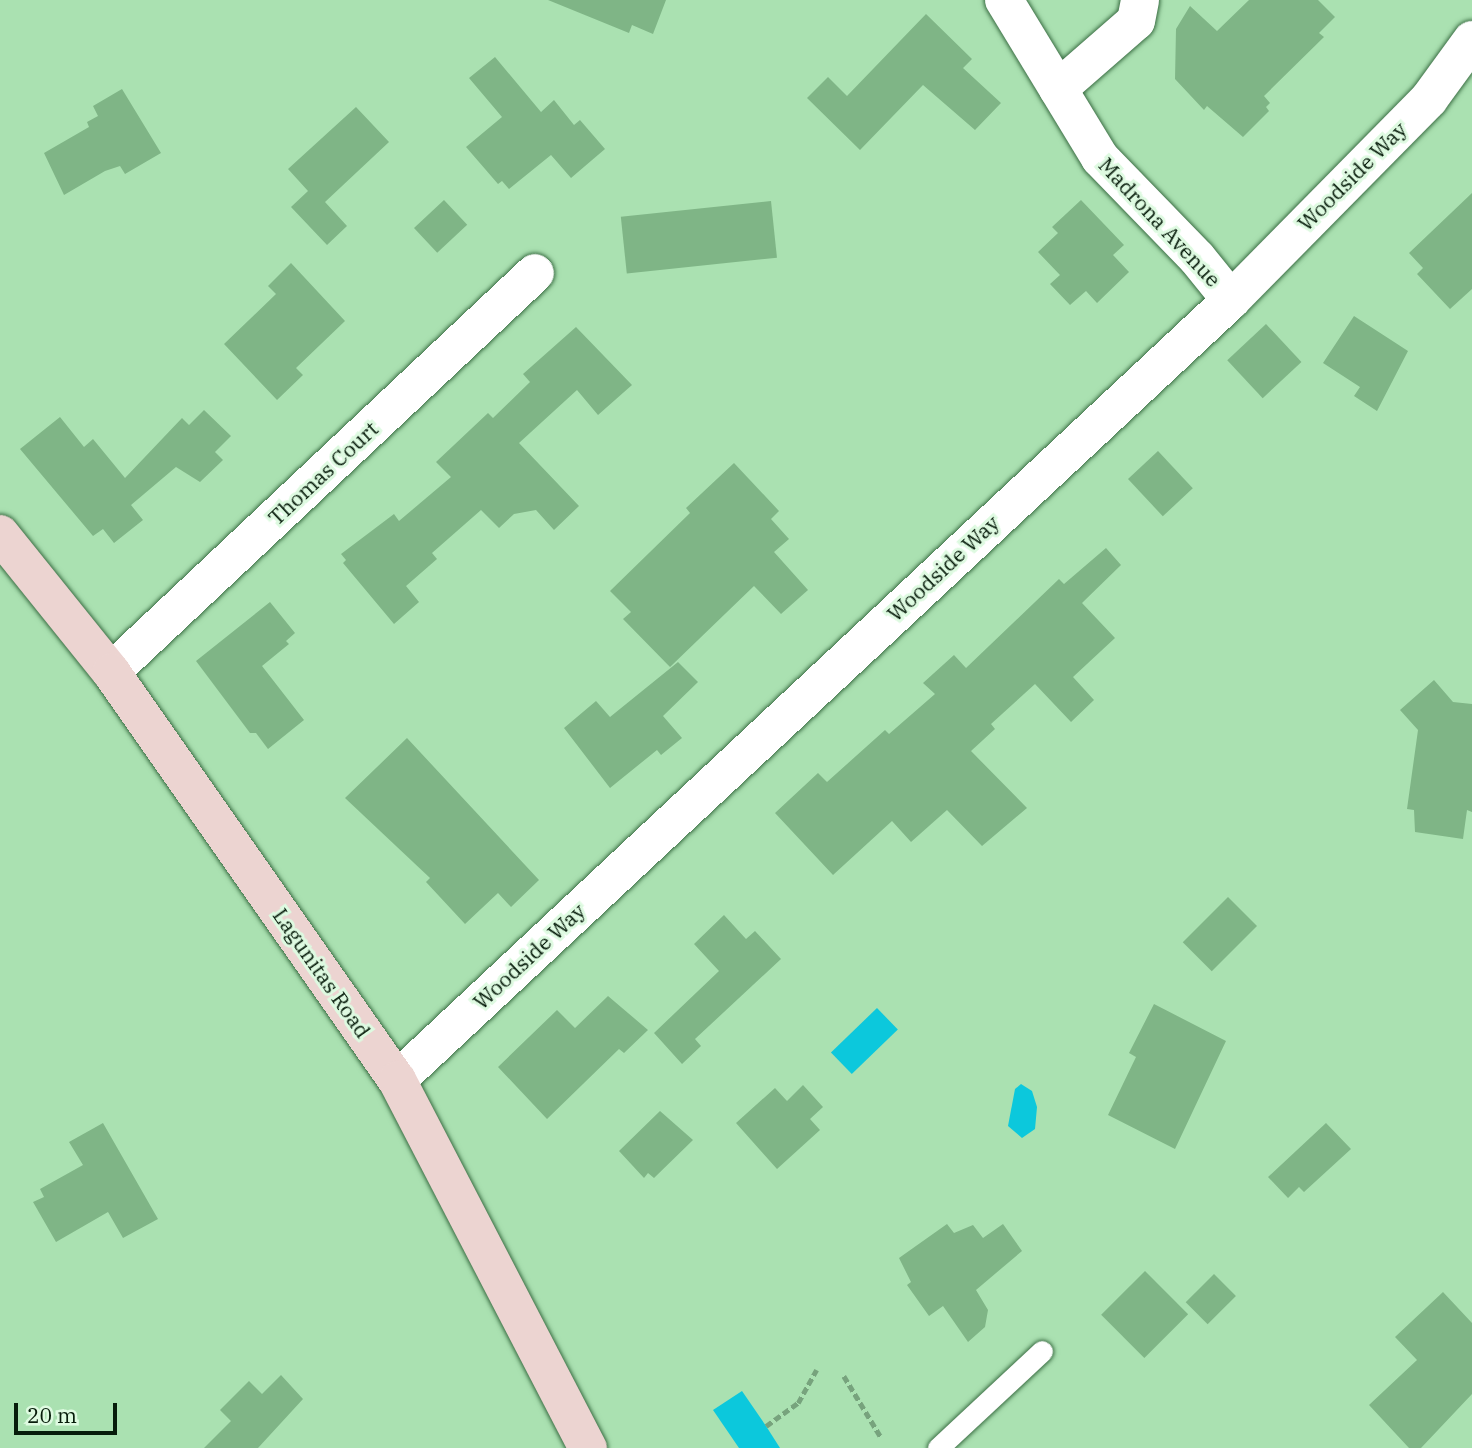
<!DOCTYPE html>
<html>
<head>
<meta charset="utf-8">
<style>
	body { margin:0 }
	#map { position:relative; width:1472px; height:1448px; overflow:hidden; background:#aae1b1; font-family:"IBM Plex Serif",serif }
	div>[style] { position:absolute }
	.water>* { inset:0; background:#0cc8dc; transform-origin:0 0 }
	.building>* { inset:0; background:#7fb586; transform-origin:0 0 }
	.path>* { height:4.5px; margin-top:-2.25px; transform-origin:0; background:repeating-linear-gradient(90deg,#77a37d 0 7px,transparent 0 10.5px) }
	.roads { filter:drop-shadow(0 0 2px #3b6e44) drop-shadow(0 0 2px #3b6e44) }
	.lane>* { height:21px; margin:-10.5px; padding:0 10.5px; transform-origin:10.5px; border-radius:10.5px; background:#fff }
	.street>* { height:38px; margin:-19px; padding:0 19px; transform-origin:19px; border-radius:19px; background:#fff }
	.secondary>* { height:38px; margin:-19px; padding:0 19px; transform-origin:19px; border-radius:19px; background:#ecd4d1 }
	span { translate:-50% -50%; white-space:nowrap; text-align:center; line-height:1.15; -webkit-text-stroke:6px #defae1; paint-order:stroke }
	.street-label { font-size:21px; color:#071c0b }
	.scale { position:absolute; left:14px; top:1403px; width:103px; height:32px; box-sizing:border-box; border:4px solid #071c0b; border-top:0; padding-left:9px; font-size:21px; line-height:24px; white-space:nowrap; color:#071c0b; -webkit-text-stroke:5px #defae1; paint-order:stroke }
</style>
</head>
<body>
<div id="map">
	<div class="water">
		<div style="left:877px;top:1008px;width:30px;height:64px;rotate:46deg"></div>
		<div style="clip-path:polygon(1021px 1084px,1032px 1091px,1037px 1107px,1035px 1129px,1022px 1138px,1008px 1126px,1015px 1089px)"></div>
		<div style="clip-path:polygon(742px 1391px,766px 1426px,780px 1448px,739px 1448px,713px 1410px)"></div>
	</div>
	<div class="building">
		<div style="clip-path:polygon(548px 0,666px 0,653px 34px,632px 25px,629px 33px)"></div>
		<div style="clip-path:polygon(1249px 0,1318px 0,1335px 17px,1319px 33px,1324px 37px,1264px 96px,1270px 103px,1266px 107px,1269px 111px,1243px 137px,1207px 106px,1204px 110px,1175px 79px,1176px 29px,1190px 6px,1217px 31px)"></div>
		<div style="clip-path:polygon(926px 14px,972px 59px,963px 68px,1001px 103px,975px 130px,923px 85px,860px 150px,807px 98px,828px 77px,847px 96px)"></div>
		<div style="clip-path:polygon(495px 57px,541px 112px,554px 100px,574px 125px,580px 120px,605px 149px,571px 178px,551px 155px,509px 189px,502px 181px,498px 184px,466px 147px,502px 117px,469px 78px)"></div>
		<div style="clip-path:polygon(122px 89px,161px 153px,125px 174px,120px 166px,105px 171px,64px 195px,44px 153px,89px 127px,87px 122px,98px 116px,93px 106px)"></div>
		<div style="clip-path:polygon(356px 107px,389px 142px,325px 202px,347px 226px,327px 245px,291px 207px,308px 191px,288px 169px)"></div>
		<div style="clip-path:polygon(1472px 193px,1472px 289px,1450px 309px,1417px 274px,1423px 268px,1409px 253px)"></div>
		<div style="left:444px;top:200px;width:34px;height:41px;rotate:47deg"></div>
		<div style="clip-path:polygon(1081px 200px,1124px 245px,1113px 255px,1129px 272px,1097px 303px,1086px 291px,1070px 305px,1050px 284px,1060px 275px,1038px 252px,1058px 233px,1052px 227px)"></div>
		<div style="left:771px;top:201px;width:57px;height:151px;rotate:84deg"></div>
		<div style="clip-path:polygon(291px 263px,345px 321px,296px 368px,303px 375px,277px 400px,224px 344px,276px 294px,268px 286px)"></div>
		<div style="clip-path:polygon(1354px 316px,1408px 351px,1377px 411px,1354px 396px,1360px 387px,1323px 363px)"></div>
		<div style="left:1266px;top:324px;width:52px;height:53px;rotate:47deg"></div>
		<div style="clip-path:polygon(576px 327px,632px 385px,598px 415px,577px 390px,519px 443px,579px 506px,554px 530px,536px 510px,514px 514px,499px 528px,481px 510px,432px 553px,437px 559px,406px 586px,419px 602px,394px 624px,343px 563px,346px 560px,341px 554px,394px 514px,399px 521px,451px 477px,436px 462px,488px 413px,493px 418px,530px 382px,523px 374px)"></div>
		<div style="clip-path:polygon(204px 410px,231px 436px,215px 452px,223px 460px,200px 482px,176px 467px,131px 505px,143px 520px,114px 543px,103px 529px,93px 536px,20px 449px,60px 417px,84px 447px,93px 439px,125px 478px,182px 418px,189px 425px)"></div>
		<div style="left:1158px;top:451px;width:51px;height:41px;rotate:47deg"></div>
		<div style="clip-path:polygon(734px 463px,779px 511px,771px 519px,789px 539px,774px 552px,808px 590px,781px 614px,754px 586px,670px 667px,623px 619px,631px 612px,610px 591px,690px 513px,686px 508px)"></div>
		<div style="clip-path:polygon(1106px 548px,1121px 565px,1082px 603px,1115px 638px,1073px 677px,1094px 700px,1071px 722px,1035px 684px,991px 724px,995px 729px,971px 751px,1027px 808px,982px 846px,947px 810px,911px 842px,892px 821px,833px 875px,775px 813px,818px 773px,827px 782px,885px 730px,889px 734px,935px 694px,923px 683px,954px 655px,966px 668px,1059px 579px,1064px 584px)"></div>
		<div style="clip-path:polygon(270px 602px,295px 633px,286px 641px,289px 644px,262px 666px,304px 720px,268px 749px,256px 733px,250px 733px,196px 661px)"></div>
		<div style="clip-path:polygon(678px 662px,698px 682px,663px 716px,682px 738px,661px 755px,657px 750px,610px 788px,564px 728px,596px 701px,610px 717px)"></div>
		<div style="clip-path:polygon(1434px 680px,1453px 702px,1472px 704px,1472px 812px,1467px 810px,1463px 839px,1415px 832px,1414px 810px,1407px 809px,1418px 730px,1400px 710px)"></div>
		<div style="clip-path:polygon(407px 738px,539px 880px,511px 907px,498px 893px,465px 924px,426px 882px,430px 878px,345px 798px)"></div>
		<div style="left:1228px;top:897px;width:41px;height:64px;rotate:45deg"></div>
		<div style="clip-path:polygon(724px 915px,746px 939px,755px 931px,781px 959px,695px 1039px,701px 1046px,682px 1064px,654px 1033px,719px 971px,694px 944px)"></div>
		<div style="clip-path:polygon(608px 996px,648px 1030px,624px 1053px,619px 1049px,547px 1119px,498px 1067px,557px 1010px,575px 1028px)"></div>
		<div style="clip-path:polygon(1154px 1004px,1226px 1041px,1175px 1149px,1108px 1115px,1136px 1057px,1129px 1053px)"></div>
		<div style="clip-path:polygon(803px 1085px,823px 1107px,810px 1119px,820px 1130px,777px 1169px,736px 1123px,775px 1088px,787px 1101px)"></div>
		<div style="clip-path:polygon(660px 1111px,693px 1140px,654px 1178px,648px 1173px,644px 1178px,619px 1151px)"></div>
		<div style="clip-path:polygon(103px 1123px,158px 1219px,123px 1238px,108px 1212px,56px 1242px,33px 1202px,44px 1197px,40px 1189px,83px 1165px,69px 1142px)"></div>
		<div style="clip-path:polygon(1326px 1123px,1351px 1149px,1304px 1192px,1299px 1187px,1288px 1198px,1268px 1177px)"></div>
		<div style="clip-path:polygon(947px 1224px,954px 1233px,973px 1225px,983px 1238px,1003px 1224px,1022px 1251px,976px 1290px,988px 1310px,985px 1327px,968px 1342px,943px 1306px,929px 1316px,907px 1285px,911px 1282px,899px 1258px)"></div>
		<div style="left:1145px;top:1271px;width:61px;height:62px;rotate:45deg"></div>
		<div style="left:1214px;top:1274px;width:31px;height:40px;rotate:45deg"></div>
		<div style="clip-path:polygon(1443px 1292px,1472px 1323px,1472px 1394px,1421px 1448px,1409px 1448px,1369px 1405px,1417px 1360px,1395px 1337px)"></div>
		<div style="clip-path:polygon(281px 1375px,303px 1399px,258px 1448px,204px 1448px,231px 1421px,220px 1410px,249px 1381px,262px 1394px)"></div>
	</div>
	<div class="path">
		<div style="left:844px;top:1376px;width:71px;rotate:58.8deg"></div>
		<div style="left:766px;top:1426px;width:39px;rotate:-36deg"></div>
		<div style="left:798px;top:1403px;width:38px;rotate:-61deg"></div>
	</div>
	<div class="roads">
		<div class="lane">
			<div style="left:938px;top:1448px;width:142px;rotate:-43deg"></div>
		</div>
		<div class="street">
			<div style="left:1004px;top:0;width:185px;rotate:58.7deg"></div>
			<div style="left:1100px;top:158px;width:139px;rotate:45.9deg"></div>
			<div style="left:1197px;top:258px;width:54px;rotate:51deg"></div>
			<div style="left:1058px;top:89px;width:103px;rotate:-41.1deg"></div>
			<div style="left:1136px;top:21px;width:21px;rotate:-79deg"></div>
			<div style="left:111px;top:672px;width:582px;rotate:-43.26deg"></div>
			<div style="left:397px;top:1080px;width:1142px;rotate:-43.08deg"></div>
			<div style="left:1231px;top:300px;width:282px;rotate:-45.4deg"></div>
			<div style="left:1429px;top:99px;width:73px;rotate:-53.9deg"></div>
		</div>
		<div class="secondary">
			<div style="left:0;top:534px;width:177px;rotate:51.2deg"></div>
			<div style="left:111px;top:672px;width:498px;rotate:55deg"></div>
			<div style="left:397px;top:1080px;width:415px;rotate:62.6deg"></div>
		</div>
	</div>
	<div class="street-label">
		<span style="left:1352px;top:176px;rotate:-45deg">Woodside Way</span>
		<span style="left:1160px;top:222px;rotate:47deg">Madrona Avenue</span>
		<span style="left:323px;top:473px;rotate:-43deg">Thomas Court</span>
		<span style="left:943px;top:568px;rotate:-43deg">Woodside Way</span>
		<span style="left:529px;top:956px;rotate:-43deg">Woodside Way</span>
		<span style="left:322px;top:973px;rotate:55deg">Lagunitas Road</span>
	</div>
	<div class="scale">20 m</div>
</div>
</body>
</html>
